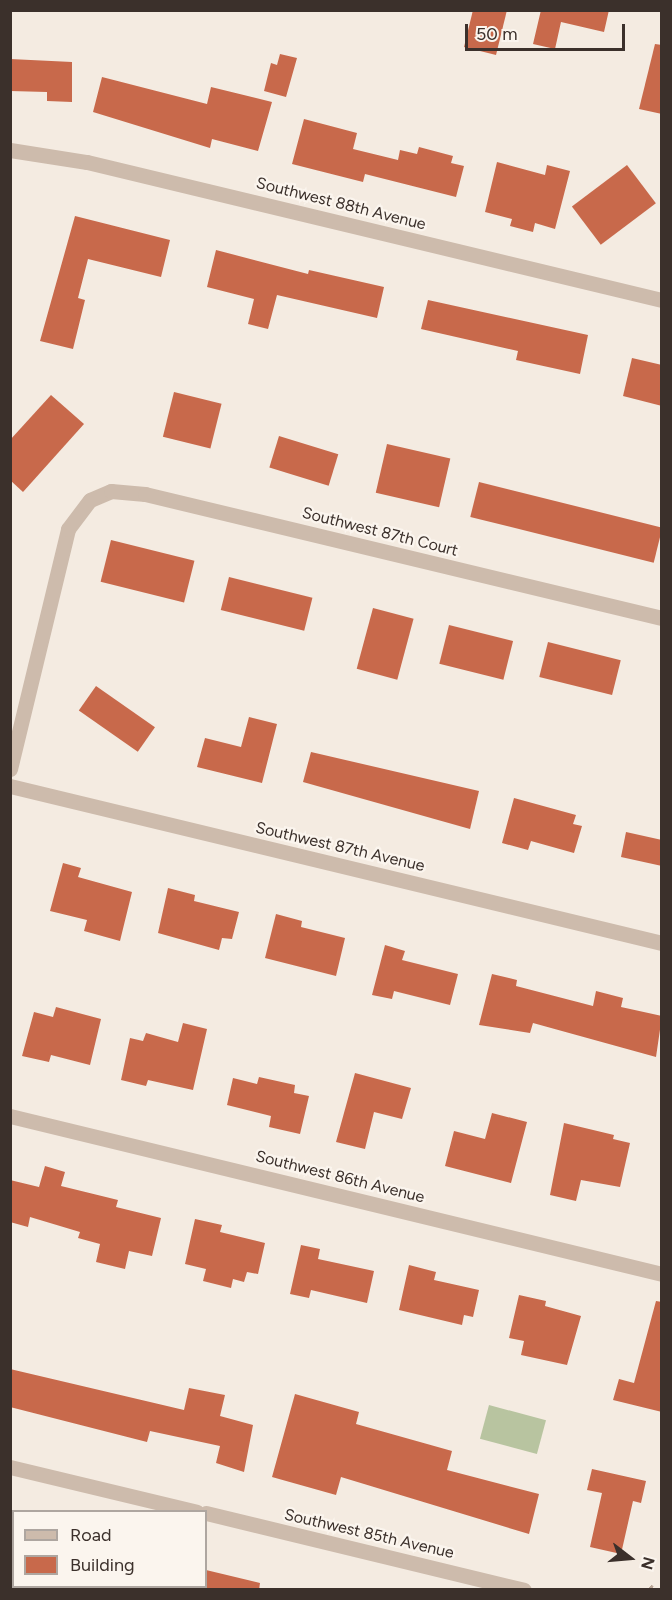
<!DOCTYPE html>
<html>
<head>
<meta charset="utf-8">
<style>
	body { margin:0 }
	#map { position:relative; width:672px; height:1600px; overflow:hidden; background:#f4ebe1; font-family:Figtree,sans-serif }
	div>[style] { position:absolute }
	.green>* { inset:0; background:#b8c4a0; transform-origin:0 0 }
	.building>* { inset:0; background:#c8694b; transform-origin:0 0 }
	.path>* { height:4px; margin-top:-2px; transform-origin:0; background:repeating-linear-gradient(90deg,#b9a596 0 3px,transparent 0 6px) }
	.minor>* { height:15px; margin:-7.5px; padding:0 7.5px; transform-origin:7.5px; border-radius:7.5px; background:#cdbbac }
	span { translate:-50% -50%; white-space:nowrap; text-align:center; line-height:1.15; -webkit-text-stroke:4.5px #fbf5ee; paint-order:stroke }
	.street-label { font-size:16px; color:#3b302b }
	.frame { position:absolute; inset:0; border:12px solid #3b302b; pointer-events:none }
	.legend { position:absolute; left:12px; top:1510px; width:195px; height:78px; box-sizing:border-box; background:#fbf5ee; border:2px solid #aea6a0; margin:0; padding:8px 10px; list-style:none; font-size:18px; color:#3b302b }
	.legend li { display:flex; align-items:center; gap:12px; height:30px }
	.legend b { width:30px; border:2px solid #aea6a0 }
	.north { position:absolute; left:600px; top:1528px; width:60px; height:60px; -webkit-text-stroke:4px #fbf5ee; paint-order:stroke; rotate:106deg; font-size:16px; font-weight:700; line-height:24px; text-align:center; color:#3b302b }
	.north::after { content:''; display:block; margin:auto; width:21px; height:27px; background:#3b302b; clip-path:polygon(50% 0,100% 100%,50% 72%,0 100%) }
	.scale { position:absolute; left:465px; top:24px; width:160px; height:27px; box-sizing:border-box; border:3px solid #3b302b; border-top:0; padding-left:8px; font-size:18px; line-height:21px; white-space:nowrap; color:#3b302b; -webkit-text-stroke:4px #fbf5ee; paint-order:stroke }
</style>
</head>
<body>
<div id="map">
	<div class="green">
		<div style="left:489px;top:1405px;width:59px;height:35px;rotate:15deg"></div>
	</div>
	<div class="building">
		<div style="clip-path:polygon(473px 10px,507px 10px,496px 55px,464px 47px)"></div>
		<div style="clip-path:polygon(541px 10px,609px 10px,604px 32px,561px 22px,555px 49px,533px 44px)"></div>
		<div style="clip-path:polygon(655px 44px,662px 45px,662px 114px,639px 109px)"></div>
		<div style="clip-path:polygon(280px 54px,297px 58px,286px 97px,264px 91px,271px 63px,277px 65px)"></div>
		<div style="clip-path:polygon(10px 59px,72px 62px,72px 102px,47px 101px,47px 92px,10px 91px)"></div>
		<div style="clip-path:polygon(102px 77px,207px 104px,211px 87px,272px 102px,258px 151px,212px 139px,210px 148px,93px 112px)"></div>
		<div style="clip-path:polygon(304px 119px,357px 133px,353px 149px,398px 160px,400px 150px,417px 154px,419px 147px,453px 156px,451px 163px,464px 166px,456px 197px,365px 174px,363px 182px,292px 164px)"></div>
		<div style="clip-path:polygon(497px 162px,545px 175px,547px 165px,570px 171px,555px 229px,535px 223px,533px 232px,510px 226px,512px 219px,485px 212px)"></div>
		<div style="left:627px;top:165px;width:48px;height:69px;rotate:53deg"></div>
		<div style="clip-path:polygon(75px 216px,170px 240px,161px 277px,88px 259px,78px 298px,85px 300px,73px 349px,40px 341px)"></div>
		<div style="clip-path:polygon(216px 250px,308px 274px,309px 270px,384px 287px,377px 318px,277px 295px,268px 329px,248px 324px,254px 299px,207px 287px)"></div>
		<div style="clip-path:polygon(428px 300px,588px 335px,580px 374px,516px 360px,518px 351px,421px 329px)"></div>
		<div style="clip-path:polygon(632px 358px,662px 365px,662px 406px,623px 396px)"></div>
		<div style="left:174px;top:392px;width:49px;height:46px;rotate:14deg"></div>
		<div style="clip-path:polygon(51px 395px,84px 424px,23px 492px,10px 480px,10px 440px)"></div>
		<div style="left:279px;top:436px;width:62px;height:33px;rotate:17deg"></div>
		<div style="left:387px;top:444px;width:65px;height:50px;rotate:13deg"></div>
		<div style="left:479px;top:482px;width:189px;height:36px;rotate:14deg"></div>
		<div style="left:111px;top:540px;width:86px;height:43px;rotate:14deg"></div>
		<div style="left:229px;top:577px;width:86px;height:34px;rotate:14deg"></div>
		<div style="left:373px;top:608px;width:42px;height:63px;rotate:15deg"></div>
		<div style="left:449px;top:625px;width:66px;height:40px;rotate:14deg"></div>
		<div style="left:548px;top:642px;width:75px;height:36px;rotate:14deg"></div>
		<div style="left:96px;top:686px;width:72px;height:30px;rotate:35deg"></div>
		<div style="clip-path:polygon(249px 717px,277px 724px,262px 783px,197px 767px,205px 738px,241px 747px)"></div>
		<div style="clip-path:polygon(311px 752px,479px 791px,470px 829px,303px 782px)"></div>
		<div style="clip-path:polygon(514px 798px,576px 815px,573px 824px,582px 826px,574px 853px,531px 841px,528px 850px,502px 843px)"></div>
		<div style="clip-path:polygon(626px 832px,662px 840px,662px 866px,621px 857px)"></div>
		<div style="clip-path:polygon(63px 863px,81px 868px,78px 877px,132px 892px,120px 941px,84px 931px,87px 920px,50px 911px)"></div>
		<div style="clip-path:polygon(168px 888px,195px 895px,194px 901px,239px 912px,232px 939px,222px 938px,219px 950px,158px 933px)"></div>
		<div style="clip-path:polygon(276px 914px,302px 921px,301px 927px,345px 938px,336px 976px,265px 958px)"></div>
		<div style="clip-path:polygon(385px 945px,405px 951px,402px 960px,458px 974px,450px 1005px,394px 991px,392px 999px,372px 995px)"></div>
		<div style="clip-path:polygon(492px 974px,517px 980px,516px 986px,593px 1006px,596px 991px,623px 998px,621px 1007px,662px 1016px,656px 1057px,533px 1023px,530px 1033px,479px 1025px)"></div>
		<div style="clip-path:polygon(56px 1007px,101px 1019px,90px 1065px,51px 1055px,49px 1062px,22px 1056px,34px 1012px,53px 1017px)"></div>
		<div style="clip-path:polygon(183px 1023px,207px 1029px,193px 1090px,148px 1080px,146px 1086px,121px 1080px,130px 1038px,143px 1041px,146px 1033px,178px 1042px)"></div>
		<div style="clip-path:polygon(355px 1073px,411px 1088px,402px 1119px,374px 1112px,365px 1149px,336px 1142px)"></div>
		<div style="clip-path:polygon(259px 1077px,295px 1085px,294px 1093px,309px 1096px,300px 1134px,269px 1127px,271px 1116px,227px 1105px,233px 1078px,257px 1084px)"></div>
		<div style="clip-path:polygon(492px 1113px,527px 1122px,511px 1183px,445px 1166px,454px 1131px,485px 1139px)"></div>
		<div style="clip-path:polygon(564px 1123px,614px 1135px,613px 1139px,630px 1143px,620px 1187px,581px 1180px,576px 1201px,550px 1195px)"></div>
		<div style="clip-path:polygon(45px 1166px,65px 1172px,61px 1186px,118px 1200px,116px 1207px,161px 1218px,152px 1256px,129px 1251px,125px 1269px,96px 1262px,100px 1244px,78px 1238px,80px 1232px,30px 1217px,28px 1227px,10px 1222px,10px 1180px,39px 1187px)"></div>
		<div style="clip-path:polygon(195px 1219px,222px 1225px,220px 1232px,265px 1243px,258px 1274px,247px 1272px,244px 1282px,233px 1279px,231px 1288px,203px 1281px,206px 1269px,185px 1264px)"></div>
		<div style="clip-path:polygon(301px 1245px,320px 1249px,318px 1259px,374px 1271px,367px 1303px,311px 1290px,309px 1298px,290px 1294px)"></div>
		<div style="clip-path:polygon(409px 1265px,436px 1272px,434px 1280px,479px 1290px,473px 1317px,464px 1315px,462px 1325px,399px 1310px)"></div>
		<div style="clip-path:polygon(519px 1295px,546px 1301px,545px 1306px,581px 1316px,567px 1365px,521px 1355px,524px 1341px,509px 1338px)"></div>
		<div style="clip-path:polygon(656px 1301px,662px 1302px,662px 1412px,613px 1400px,619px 1379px,634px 1383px)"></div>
		<div style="clip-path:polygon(10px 1369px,184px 1410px,189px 1388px,225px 1395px,220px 1416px,253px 1425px,244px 1472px,216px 1463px,220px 1446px,150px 1431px,147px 1442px,10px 1407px)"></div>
		<div style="clip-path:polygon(295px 1394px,359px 1412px,356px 1424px,452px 1451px,447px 1470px,539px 1494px,529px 1534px,341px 1477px,336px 1495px,272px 1477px)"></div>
		<div style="clip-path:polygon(592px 1469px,646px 1481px,641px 1503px,633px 1501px,621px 1554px,590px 1547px,602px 1493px,587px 1490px)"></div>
		<div style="clip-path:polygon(206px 1570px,260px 1583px,259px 1590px,206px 1590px)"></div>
	</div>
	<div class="path">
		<div style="left:650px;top:1586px;width:6px;rotate:45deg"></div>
	</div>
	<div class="minor">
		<div style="left:10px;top:150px;width:78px;rotate:8.9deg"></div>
		<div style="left:87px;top:162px;width:591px;rotate:13.5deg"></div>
		<div style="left:10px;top:769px;width:247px;rotate:-76.4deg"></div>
		<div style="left:68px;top:529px;width:36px;rotate:-53deg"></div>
		<div style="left:90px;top:500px;width:23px;rotate:-23deg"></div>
		<div style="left:111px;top:491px;width:34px;rotate:5deg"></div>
		<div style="left:145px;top:494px;width:532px;rotate:13.49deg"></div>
		<div style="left:10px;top:786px;width:671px;rotate:13.54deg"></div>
		<div style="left:10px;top:1116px;width:671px;rotate:13.62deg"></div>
		<div style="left:10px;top:1467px;width:192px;rotate:13.5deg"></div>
		<div style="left:206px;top:1513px;width:327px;rotate:13.6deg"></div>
	</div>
	<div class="street-label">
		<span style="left:341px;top:204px;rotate:14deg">Southwest 88th Avenue</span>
		<span style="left:380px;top:532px;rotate:14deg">Southwest 87th Court</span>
		<span style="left:340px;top:847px;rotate:13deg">Southwest 87th Avenue</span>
		<span style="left:340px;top:1177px;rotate:14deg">Southwest 86th Avenue</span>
		<span style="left:369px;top:1534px;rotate:13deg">Southwest 85th Avenue</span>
	</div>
	<div class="frame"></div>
	<ul class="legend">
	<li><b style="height:8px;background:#cdbbac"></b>Road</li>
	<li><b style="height:16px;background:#c8694b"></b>Building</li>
	</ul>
	<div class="north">N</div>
	<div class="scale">50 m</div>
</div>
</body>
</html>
